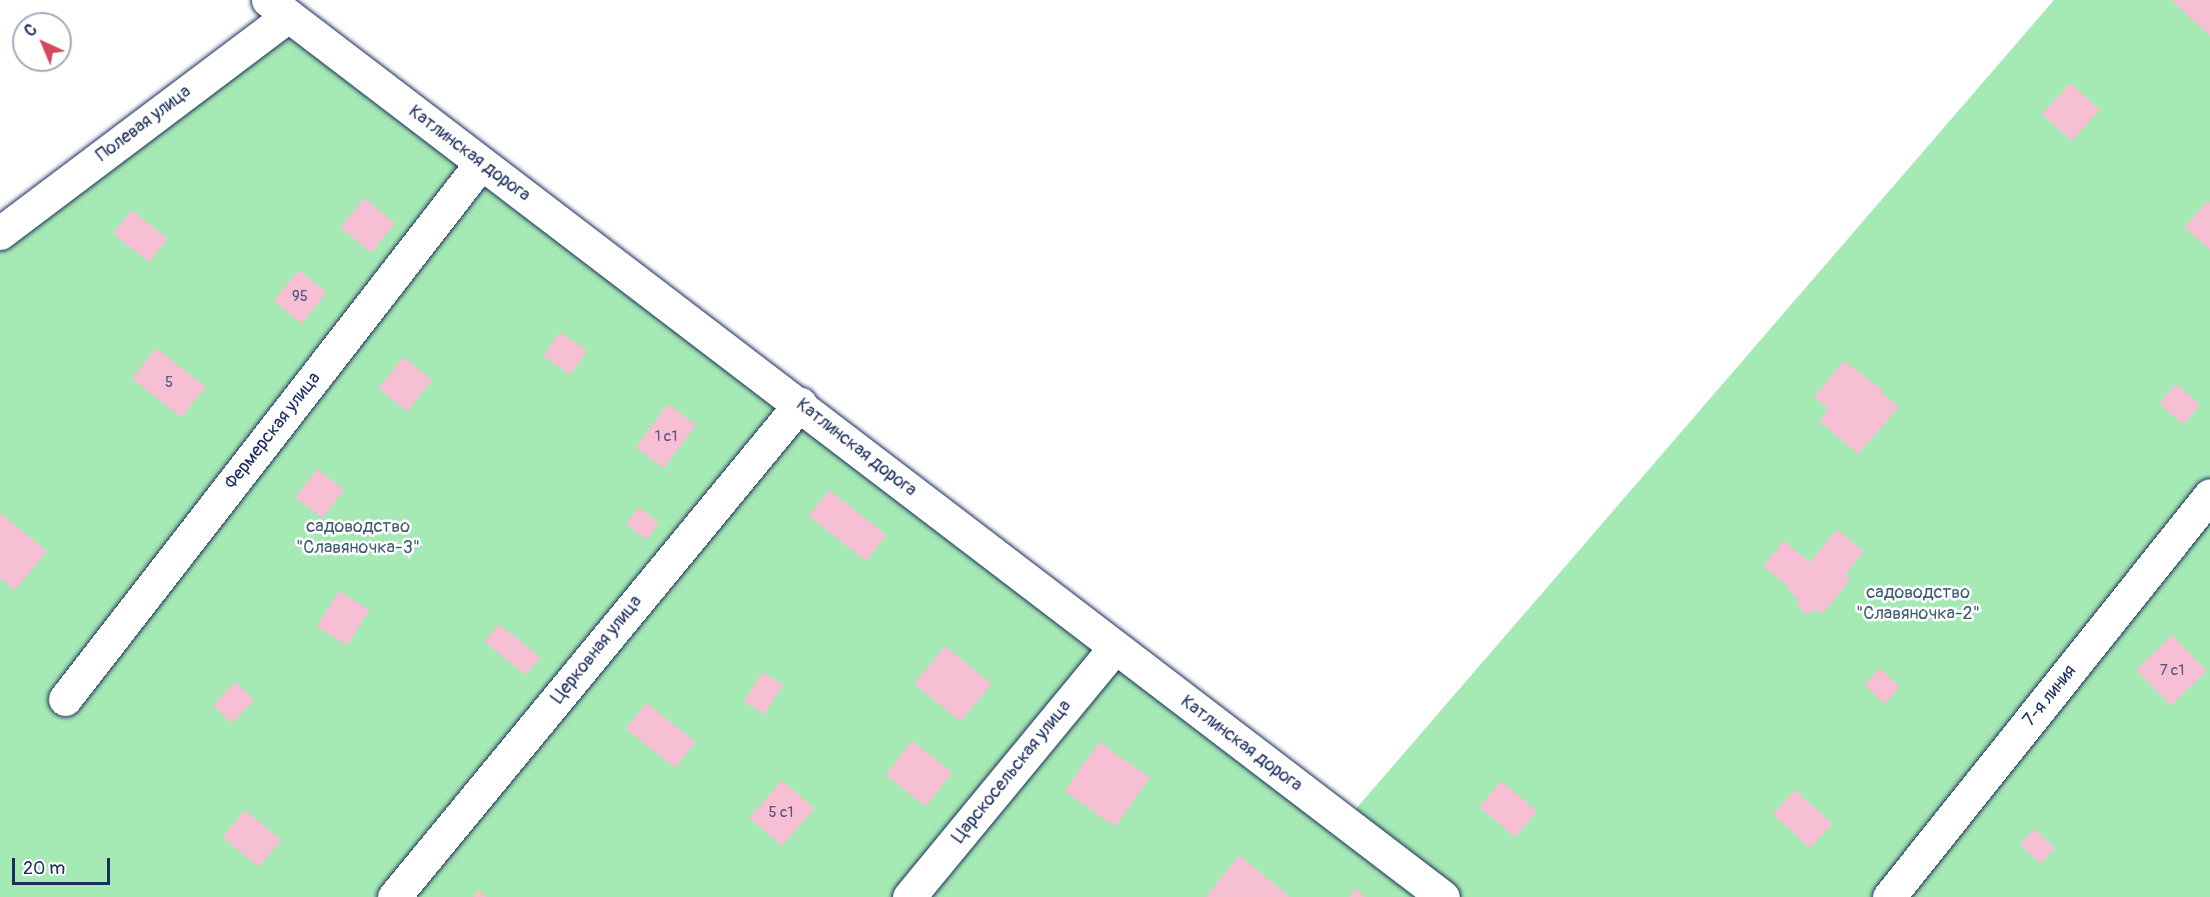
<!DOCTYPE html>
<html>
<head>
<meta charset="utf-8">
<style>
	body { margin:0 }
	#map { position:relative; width:2210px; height:897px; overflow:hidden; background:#fff; font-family:Pangolin,sans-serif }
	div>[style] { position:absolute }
	.green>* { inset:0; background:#a5e9b4 }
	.building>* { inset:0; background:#f7bfd3; transform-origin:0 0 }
	.roads { filter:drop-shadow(0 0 2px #1b2f5e) drop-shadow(0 0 2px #1b2f5e) }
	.minor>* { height:33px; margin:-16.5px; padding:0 16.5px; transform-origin:16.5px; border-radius:16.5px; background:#fff }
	span { translate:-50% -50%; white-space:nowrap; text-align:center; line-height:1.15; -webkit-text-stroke:5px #fff; paint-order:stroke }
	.number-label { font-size:15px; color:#52537b }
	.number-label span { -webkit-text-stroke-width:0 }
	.street-label { font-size:18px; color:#1b2f5e }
	.park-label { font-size:18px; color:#3e5e74 }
	.north { position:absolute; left:12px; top:12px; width:60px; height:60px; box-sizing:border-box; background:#fff; border:2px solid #a4acbf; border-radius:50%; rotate:316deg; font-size:16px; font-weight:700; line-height:24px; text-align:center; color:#1b2f5e }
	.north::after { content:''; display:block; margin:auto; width:21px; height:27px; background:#d1495b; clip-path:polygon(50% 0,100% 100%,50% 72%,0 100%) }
	.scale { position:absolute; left:12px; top:858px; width:98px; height:27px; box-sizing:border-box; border:3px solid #1b2f5e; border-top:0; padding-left:8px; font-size:18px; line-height:21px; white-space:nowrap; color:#1b2f5e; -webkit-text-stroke:4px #fff; paint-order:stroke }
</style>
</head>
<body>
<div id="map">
	<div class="green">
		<div style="clip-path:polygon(2054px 0,2210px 0,2210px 897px,0 897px,0 229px,271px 23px,1336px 832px)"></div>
	</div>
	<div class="building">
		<div style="clip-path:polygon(2171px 0,2210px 0,2210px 36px)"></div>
		<div style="left:2070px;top:83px;width:40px;height:42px;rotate:42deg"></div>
		<div style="left:364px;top:198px;width:40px;height:38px;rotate:39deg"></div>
		<div style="clip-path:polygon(2208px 201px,2210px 203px,2210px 250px,2184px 227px)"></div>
		<div style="left:132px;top:210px;width:46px;height:30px;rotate:39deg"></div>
		<div style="left:299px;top:270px;width:36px;height:40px;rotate:39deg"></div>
		<div style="left:560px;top:332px;width:33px;height:29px;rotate:35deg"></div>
		<div style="left:156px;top:348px;width:63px;height:39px;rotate:38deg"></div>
		<div style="left:403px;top:357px;width:37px;height:40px;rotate:38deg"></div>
		<div style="clip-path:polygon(1844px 361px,1884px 391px,1882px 393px,1899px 407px,1858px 454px,1819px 421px,1829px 409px,1814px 397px)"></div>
		<div style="left:2176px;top:384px;width:32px;height:26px;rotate:41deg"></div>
		<div style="left:668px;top:404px;width:35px;height:54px;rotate:37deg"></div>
		<div style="left:317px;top:469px;width:34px;height:36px;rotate:37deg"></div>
		<div style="left:829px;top:490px;width:73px;height:33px;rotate:38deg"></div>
		<div style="left:639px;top:507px;width:26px;height:21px;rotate:39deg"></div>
		<div style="clip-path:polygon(0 513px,47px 551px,15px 590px,0 578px)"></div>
		<div style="clip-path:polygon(1837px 529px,1864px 552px,1845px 575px,1850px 578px,1844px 588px,1822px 614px,1815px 609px,1808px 615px,1796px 605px,1800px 601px,1787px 589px,1789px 587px,1763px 566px,1784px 541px,1810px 562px)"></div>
		<div style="left:339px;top:591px;width:36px;height:42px;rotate:32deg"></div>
		<div style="left:499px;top:624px;width:53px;height:23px;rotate:39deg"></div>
		<div style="left:2172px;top:635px;width:50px;height:50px;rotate:46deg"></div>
		<div style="left:945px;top:646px;width:60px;height:49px;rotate:39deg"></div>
		<div style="left:1880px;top:668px;width:28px;height:23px;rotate:44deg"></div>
		<div style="left:763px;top:672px;width:24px;height:35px;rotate:33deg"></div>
		<div style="left:235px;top:682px;width:26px;height:32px;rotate:43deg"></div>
		<div style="left:646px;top:703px;width:63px;height:33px;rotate:38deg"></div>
		<div style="left:912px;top:741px;width:51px;height:43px;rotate:38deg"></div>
		<div style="left:1099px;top:742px;width:62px;height:60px;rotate:35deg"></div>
		<div style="left:782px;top:780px;width:43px;height:50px;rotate:41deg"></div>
		<div style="left:1501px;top:781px;width:47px;height:34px;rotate:40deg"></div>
		<div style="left:1795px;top:790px;width:50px;height:33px;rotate:42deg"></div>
		<div style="left:245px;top:810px;width:47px;height:35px;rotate:40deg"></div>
		<div style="left:2034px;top:829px;width:28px;height:21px;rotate:42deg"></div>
		<div style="clip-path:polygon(1239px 855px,1290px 897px,1206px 897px)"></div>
		<div style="clip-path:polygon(1356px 888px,1365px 897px,1349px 897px)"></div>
		<div style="clip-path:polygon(479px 890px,487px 897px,473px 897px)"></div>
	</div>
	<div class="roads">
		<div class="minor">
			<div style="left:268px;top:0;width:1478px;rotate:37.36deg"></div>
			<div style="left:0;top:233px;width:361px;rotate:-37deg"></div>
			<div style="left:65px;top:699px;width:678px;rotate:-52.18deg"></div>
			<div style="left:394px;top:897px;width:639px;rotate:-50.53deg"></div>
			<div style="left:909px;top:897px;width:324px;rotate:-50.5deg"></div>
			<div style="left:1889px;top:897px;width:514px;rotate:-51.39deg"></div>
		</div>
	</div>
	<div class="number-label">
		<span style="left:300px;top:297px">95</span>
		<span style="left:169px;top:383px">5</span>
		<span style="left:666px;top:437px">1 с1</span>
		<span style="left:2172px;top:671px">7 с1</span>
		<span style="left:781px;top:813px">5 с1</span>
	</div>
	<div class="street-label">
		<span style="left:144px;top:124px;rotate:-37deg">Полевая улица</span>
		<span style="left:469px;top:154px;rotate:37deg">Катлинская дорога</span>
		<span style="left:273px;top:431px;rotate:-52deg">Фермерская улица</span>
		<span style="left:856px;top:448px;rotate:38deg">Катлинская дорога</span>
		<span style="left:597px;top:650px;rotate:-51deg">Церковная улица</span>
		<span style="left:2050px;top:696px;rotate:-51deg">7-я линия</span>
		<span style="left:1241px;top:744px;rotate:37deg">Катлинская дорога</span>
		<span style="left:1012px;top:772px;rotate:-51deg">Царскосельская улица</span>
	</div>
	<div class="park-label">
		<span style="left:358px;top:538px">садоводство<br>"Славяночка-3"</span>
		<span style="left:1918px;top:604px">садоводство<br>"Славяночка-2"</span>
	</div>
	<div class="north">С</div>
	<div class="scale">20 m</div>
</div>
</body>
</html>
